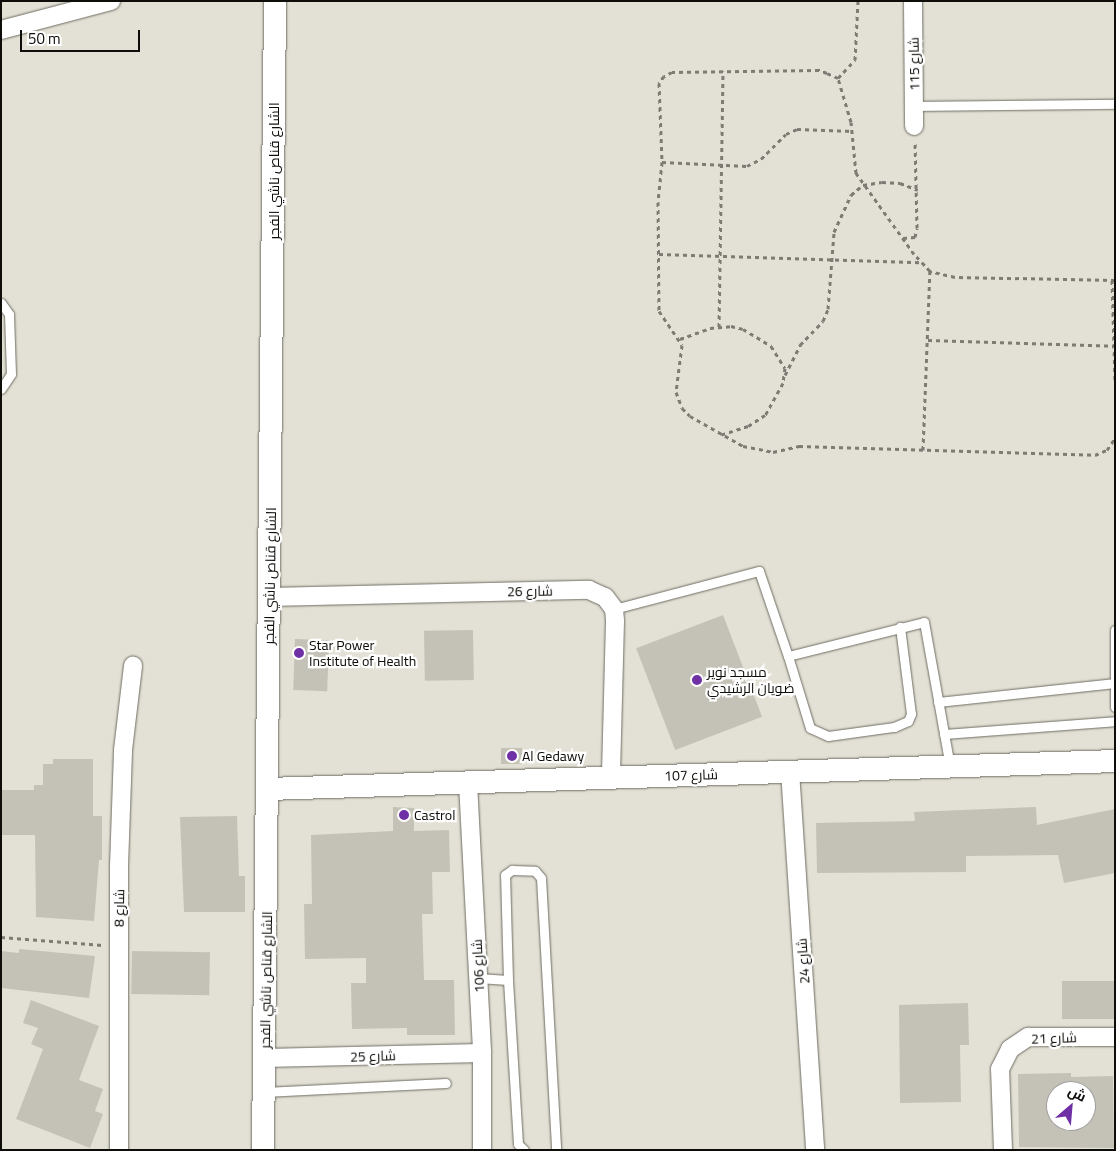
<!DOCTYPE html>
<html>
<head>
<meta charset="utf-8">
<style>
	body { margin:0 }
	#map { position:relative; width:1116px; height:1151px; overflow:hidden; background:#e3e0d5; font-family:Georgia,Cairo,serif }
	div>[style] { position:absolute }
	.building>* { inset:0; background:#c4c2b7; transform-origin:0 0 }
	.path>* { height:3px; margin-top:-1.5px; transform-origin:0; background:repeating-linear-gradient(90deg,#7d7b74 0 4px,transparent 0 8px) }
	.roads { filter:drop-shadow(0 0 1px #6f6d63) drop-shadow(0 0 1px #6f6d63) }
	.service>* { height:9px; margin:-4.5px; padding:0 4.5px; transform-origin:4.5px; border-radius:4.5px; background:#fff }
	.minor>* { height:18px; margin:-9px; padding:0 9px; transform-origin:9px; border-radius:9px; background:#fff }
	.tertiary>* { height:22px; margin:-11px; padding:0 11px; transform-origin:11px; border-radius:11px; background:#fff }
	.dots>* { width:14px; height:14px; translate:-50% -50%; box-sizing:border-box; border:2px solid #fff; border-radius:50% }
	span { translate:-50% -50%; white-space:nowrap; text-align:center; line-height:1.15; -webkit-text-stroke:4.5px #fff; paint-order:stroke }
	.street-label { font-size:14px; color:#0e0d09 }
	.poi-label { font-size:14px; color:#0e0d09 }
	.left { translate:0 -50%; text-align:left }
	.frame { position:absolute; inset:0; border:2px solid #0e0d09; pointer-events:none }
	.north { position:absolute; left:1046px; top:1081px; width:50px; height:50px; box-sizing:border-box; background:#fff; border:1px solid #9f9e9d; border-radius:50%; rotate:27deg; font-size:14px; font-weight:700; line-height:20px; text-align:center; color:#0e0d09 }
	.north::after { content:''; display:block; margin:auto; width:18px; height:22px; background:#6f30a5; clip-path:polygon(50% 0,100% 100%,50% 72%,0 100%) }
	.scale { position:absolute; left:20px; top:30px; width:120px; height:22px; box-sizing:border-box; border:2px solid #0e0d09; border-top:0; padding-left:6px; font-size:15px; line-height:18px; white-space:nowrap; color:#0e0d09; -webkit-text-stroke:4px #fff; paint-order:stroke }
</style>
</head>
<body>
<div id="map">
	<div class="building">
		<div style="left:723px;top:615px;width:109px;height:93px;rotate:69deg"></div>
		<div style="left:473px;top:630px;width:50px;height:49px;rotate:89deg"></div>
		<div style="left:295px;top:639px;width:34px;height:51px;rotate:2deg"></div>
		<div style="left:522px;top:748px;width:16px;height:21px;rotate:90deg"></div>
		<div style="clip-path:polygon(53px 759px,93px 759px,93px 816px,102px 816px,102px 860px,99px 860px,94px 921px,36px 917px,35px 835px,1px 835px,1px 790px,34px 790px,34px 785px,43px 785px,43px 764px,53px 764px)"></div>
		<div style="clip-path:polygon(393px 807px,414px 808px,414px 831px,449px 830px,450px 872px,432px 872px,433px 914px,422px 914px,424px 980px,454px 980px,455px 1035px,407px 1035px,407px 1028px,352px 1029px,351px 983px,366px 983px,366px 958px,305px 959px,304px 904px,312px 904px,311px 835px,393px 831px)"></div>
		<div style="clip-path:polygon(1036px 807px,1037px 825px,1115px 809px,1115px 873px,1064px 883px,1058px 855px,966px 856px,966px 872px,817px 873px,816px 823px,915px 821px,914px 812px)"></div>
		<div style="clip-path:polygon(237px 816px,239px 876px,245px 876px,245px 912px,184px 912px,180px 817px)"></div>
		<div style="clip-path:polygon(19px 949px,95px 956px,89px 998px,1px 988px,1px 951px,19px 953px)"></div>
		<div style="left:132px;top:951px;width:78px;height:43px;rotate:1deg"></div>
		<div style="left:1062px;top:981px;width:53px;height:38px"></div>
		<div style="clip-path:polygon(31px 1000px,99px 1026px,79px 1080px,103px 1089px,95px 1111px,103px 1114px,90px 1148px,16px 1119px,43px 1049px,31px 1044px,38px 1028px,23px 1023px)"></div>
		<div style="clip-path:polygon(968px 1003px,969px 1045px,960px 1045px,961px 1102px,900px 1103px,899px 1005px)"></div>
		<div style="clip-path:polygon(evenodd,1071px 1073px,1071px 1077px,1113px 1076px,1114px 1148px,1019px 1147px,1018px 1074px,1071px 1073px,1056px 1091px,1086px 1091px,1086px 1121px,1056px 1121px,1056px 1091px)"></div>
	</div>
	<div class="path">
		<div style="left:838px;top:78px;width:25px;rotate:-47deg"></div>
		<div style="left:855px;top:60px;width:59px;rotate:-87.1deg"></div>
		<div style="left:662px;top:162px;width:85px;rotate:2.7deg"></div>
		<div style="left:747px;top:166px;width:16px;rotate:-27deg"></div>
		<div style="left:761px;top:159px;width:35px;rotate:-45deg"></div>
		<div style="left:786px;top:134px;width:12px;rotate:-24deg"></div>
		<div style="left:797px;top:129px;width:56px;rotate:2deg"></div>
		<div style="left:903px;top:238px;width:12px;rotate:-5deg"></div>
		<div style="left:915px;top:237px;width:9px;rotate:-77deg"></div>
		<div style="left:917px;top:228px;width:87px;rotate:-91.3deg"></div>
		<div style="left:659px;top:254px;width:261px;rotate:1.8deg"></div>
		<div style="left:1112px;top:280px;width:101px;rotate:88.3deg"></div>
		<div style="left:1115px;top:280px;width:160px;rotate:-178.9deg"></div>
		<div style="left:955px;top:277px;width:26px;rotate:-167deg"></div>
		<div style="left:930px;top:271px;width:23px;rotate:-133deg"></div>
		<div style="left:914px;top:254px;width:100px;rotate:-125.6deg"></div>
		<div style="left:856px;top:173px;width:51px;rotate:-95.6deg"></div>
		<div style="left:851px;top:122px;width:46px;rotate:-106.5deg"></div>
		<div style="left:838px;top:78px;width:12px;rotate:-156deg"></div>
		<div style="left:827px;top:73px;width:9px;rotate:-159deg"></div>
		<div style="left:819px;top:70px;width:147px;rotate:179.2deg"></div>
		<div style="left:672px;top:72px;width:9px;rotate:153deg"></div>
		<div style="left:664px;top:76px;width:9px;rotate:126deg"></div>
		<div style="left:659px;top:83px;width:79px;rotate:87.8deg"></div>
		<div style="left:662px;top:162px;width:40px;rotate:95.7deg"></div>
		<div style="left:658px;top:202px;width:109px;rotate:89.5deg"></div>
		<div style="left:659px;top:311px;width:41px;rotate:55.9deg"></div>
		<div style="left:682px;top:345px;width:47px;rotate:97.3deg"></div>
		<div style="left:676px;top:392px;width:17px;rotate:69deg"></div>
		<div style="left:682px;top:408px;width:11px;rotate:45deg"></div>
		<div style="left:690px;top:416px;width:61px;rotate:29.5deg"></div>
		<div style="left:743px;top:446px;width:31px;rotate:11deg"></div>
		<div style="left:773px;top:452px;width:27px;rotate:-13deg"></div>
		<div style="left:799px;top:446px;width:296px;rotate:1.7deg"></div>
		<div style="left:1095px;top:455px;width:13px;rotate:-23deg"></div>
		<div style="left:1107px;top:450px;width:14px;rotate:-56deg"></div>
		<div style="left:719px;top:327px;width:256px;rotate:-89.1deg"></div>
		<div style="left:680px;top:339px;width:32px;rotate:-20deg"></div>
		<div style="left:710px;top:328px;width:21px;rotate:-5deg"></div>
		<div style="left:731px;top:326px;width:12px;rotate:14deg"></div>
		<div style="left:743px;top:329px;width:33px;rotate:31deg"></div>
		<div style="left:771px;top:346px;width:26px;rotate:58deg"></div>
		<div style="left:785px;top:368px;width:15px;rotate:98deg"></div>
		<div style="left:783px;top:383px;width:37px;rotate:119deg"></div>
		<div style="left:765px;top:415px;width:20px;rotate:147deg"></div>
		<div style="left:748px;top:426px;width:28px;rotate:162deg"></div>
		<div style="left:928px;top:340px;width:186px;rotate:1.8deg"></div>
		<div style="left:785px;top:375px;width:34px;rotate:-63deg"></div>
		<div style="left:800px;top:345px;width:33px;rotate:-46deg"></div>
		<div style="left:823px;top:321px;width:13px;rotate:-67deg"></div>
		<div style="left:828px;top:309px;width:77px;rotate:-85.5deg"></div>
		<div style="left:834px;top:232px;width:41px;rotate:-65.3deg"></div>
		<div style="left:851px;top:195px;width:16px;rotate:-40deg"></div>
		<div style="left:863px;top:185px;width:19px;rotate:-9deg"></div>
		<div style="left:882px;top:182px;width:18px;rotate:3deg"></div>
		<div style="left:900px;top:183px;width:19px;rotate:21deg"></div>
		<div style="left:923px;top:450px;width:179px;rotate:-87.8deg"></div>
		<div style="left:1px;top:937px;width:102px;rotate:4.5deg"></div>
	</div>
	<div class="roads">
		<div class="service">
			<div style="left:915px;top:106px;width:200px;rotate:-0.6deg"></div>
			<div style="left:1px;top:303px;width:14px;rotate:54deg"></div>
			<div style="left:9px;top:314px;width:60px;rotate:88.1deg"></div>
			<div style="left:11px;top:374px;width:18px;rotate:124deg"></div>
			<div style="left:614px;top:609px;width:150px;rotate:-14.7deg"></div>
			<div style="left:759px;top:571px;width:90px;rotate:71.2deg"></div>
			<div style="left:788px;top:656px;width:140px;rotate:-14deg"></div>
			<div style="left:924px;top:622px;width:146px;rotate:79.8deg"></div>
			<div style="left:1115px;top:630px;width:77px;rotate:90deg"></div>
			<div style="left:788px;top:656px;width:75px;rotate:73deg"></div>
			<div style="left:810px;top:728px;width:20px;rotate:24deg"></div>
			<div style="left:828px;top:736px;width:67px;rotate:-7.8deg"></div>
			<div style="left:894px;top:727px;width:15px;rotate:-23deg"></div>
			<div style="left:908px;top:721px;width:8px;rotate:-67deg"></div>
			<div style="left:911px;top:714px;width:88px;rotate:-97.2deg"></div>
			<div style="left:938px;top:702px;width:178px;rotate:-6.1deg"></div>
			<div style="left:944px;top:734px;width:171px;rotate:-4.3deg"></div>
			<div style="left:478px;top:978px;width:30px;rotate:4deg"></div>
			<div style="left:264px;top:1092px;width:182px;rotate:-2.8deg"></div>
			<div style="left:524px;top:1150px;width:8px;rotate:-135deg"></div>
			<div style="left:518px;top:1144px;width:164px;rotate:-93.5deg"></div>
			<div style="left:508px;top:980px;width:105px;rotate:-91.6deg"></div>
			<div style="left:505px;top:875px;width:9px;rotate:-36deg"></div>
			<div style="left:512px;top:870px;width:23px;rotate:2deg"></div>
			<div style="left:535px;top:871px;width:9px;rotate:49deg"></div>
			<div style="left:541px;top:878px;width:272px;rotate:86.8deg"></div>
		</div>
		<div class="minor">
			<div style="left:913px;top:1px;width:125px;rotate:89.5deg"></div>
			<div style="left:1px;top:30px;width:114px;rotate:-14.8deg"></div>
			<div style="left:269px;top:597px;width:320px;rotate:-1.3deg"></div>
			<div style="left:589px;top:590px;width:17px;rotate:24deg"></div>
			<div style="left:605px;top:597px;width:15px;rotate:53deg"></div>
			<div style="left:614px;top:609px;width:12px;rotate:85deg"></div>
			<div style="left:615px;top:621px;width:157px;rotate:91.5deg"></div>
			<div style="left:790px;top:771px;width:380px;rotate:86.2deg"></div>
			<div style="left:468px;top:783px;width:270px;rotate:87deg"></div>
			<div style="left:482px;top:1053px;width:97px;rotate:90deg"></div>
			<div style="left:265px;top:1058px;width:217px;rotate:-1.3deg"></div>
			<div style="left:119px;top:1150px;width:284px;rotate:-90deg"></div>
			<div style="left:119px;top:866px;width:116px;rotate:-88deg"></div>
			<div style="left:123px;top:750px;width:85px;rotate:-83.2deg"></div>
			<div style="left:1003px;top:1150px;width:81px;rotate:-92.1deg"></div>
			<div style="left:1000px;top:1069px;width:22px;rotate:-63deg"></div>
			<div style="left:1010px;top:1049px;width:22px;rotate:-34deg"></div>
			<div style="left:1028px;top:1037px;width:87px"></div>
		</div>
		<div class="tertiary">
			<div style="left:268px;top:789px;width:847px;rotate:-1.89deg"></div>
			<div style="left:263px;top:1150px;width:1149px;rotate:-89.4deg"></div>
		</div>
	</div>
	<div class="dots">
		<div style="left:299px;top:653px;background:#6f30a5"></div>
		<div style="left:697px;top:680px;background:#6f30a5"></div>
		<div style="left:512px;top:756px;background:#6f30a5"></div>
		<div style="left:404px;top:815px;background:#6f30a5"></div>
	</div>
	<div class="street-label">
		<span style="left:914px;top:64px;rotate:-91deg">شارع 115</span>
		<span style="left:274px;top:171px;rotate:-90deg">الشارع قناص ناشي الفجر</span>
		<span style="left:270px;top:576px;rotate:-89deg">الشارع قناص ناشي الفجر</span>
		<span style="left:530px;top:591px;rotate:-1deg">شارع 26</span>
		<span style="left:691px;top:775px;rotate:-2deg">شارع 107</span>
		<span style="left:119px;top:908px;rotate:-89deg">شارع 8</span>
		<span style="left:803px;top:961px;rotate:-94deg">شارع 24</span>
		<span style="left:478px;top:966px;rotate:-93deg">شارع 106</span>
		<span style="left:266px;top:980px;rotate:-89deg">الشارع قناص ناشي الفجر</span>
		<span style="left:1054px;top:1038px;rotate:-2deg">شارع 21</span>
		<span style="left:373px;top:1056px;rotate:-2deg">شارع 25</span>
	</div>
	<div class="poi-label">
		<span class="left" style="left:309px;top:653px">Star Power<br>Institute of Health</span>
		<span class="left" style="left:707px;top:680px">مسجد نوير<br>ضويان الرشيدي</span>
		<span class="left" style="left:522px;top:756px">Al Gedawy</span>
		<span class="left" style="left:414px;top:815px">Castrol</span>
	</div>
	<div class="frame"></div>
	<div class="north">ش</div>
	<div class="scale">50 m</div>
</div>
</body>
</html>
